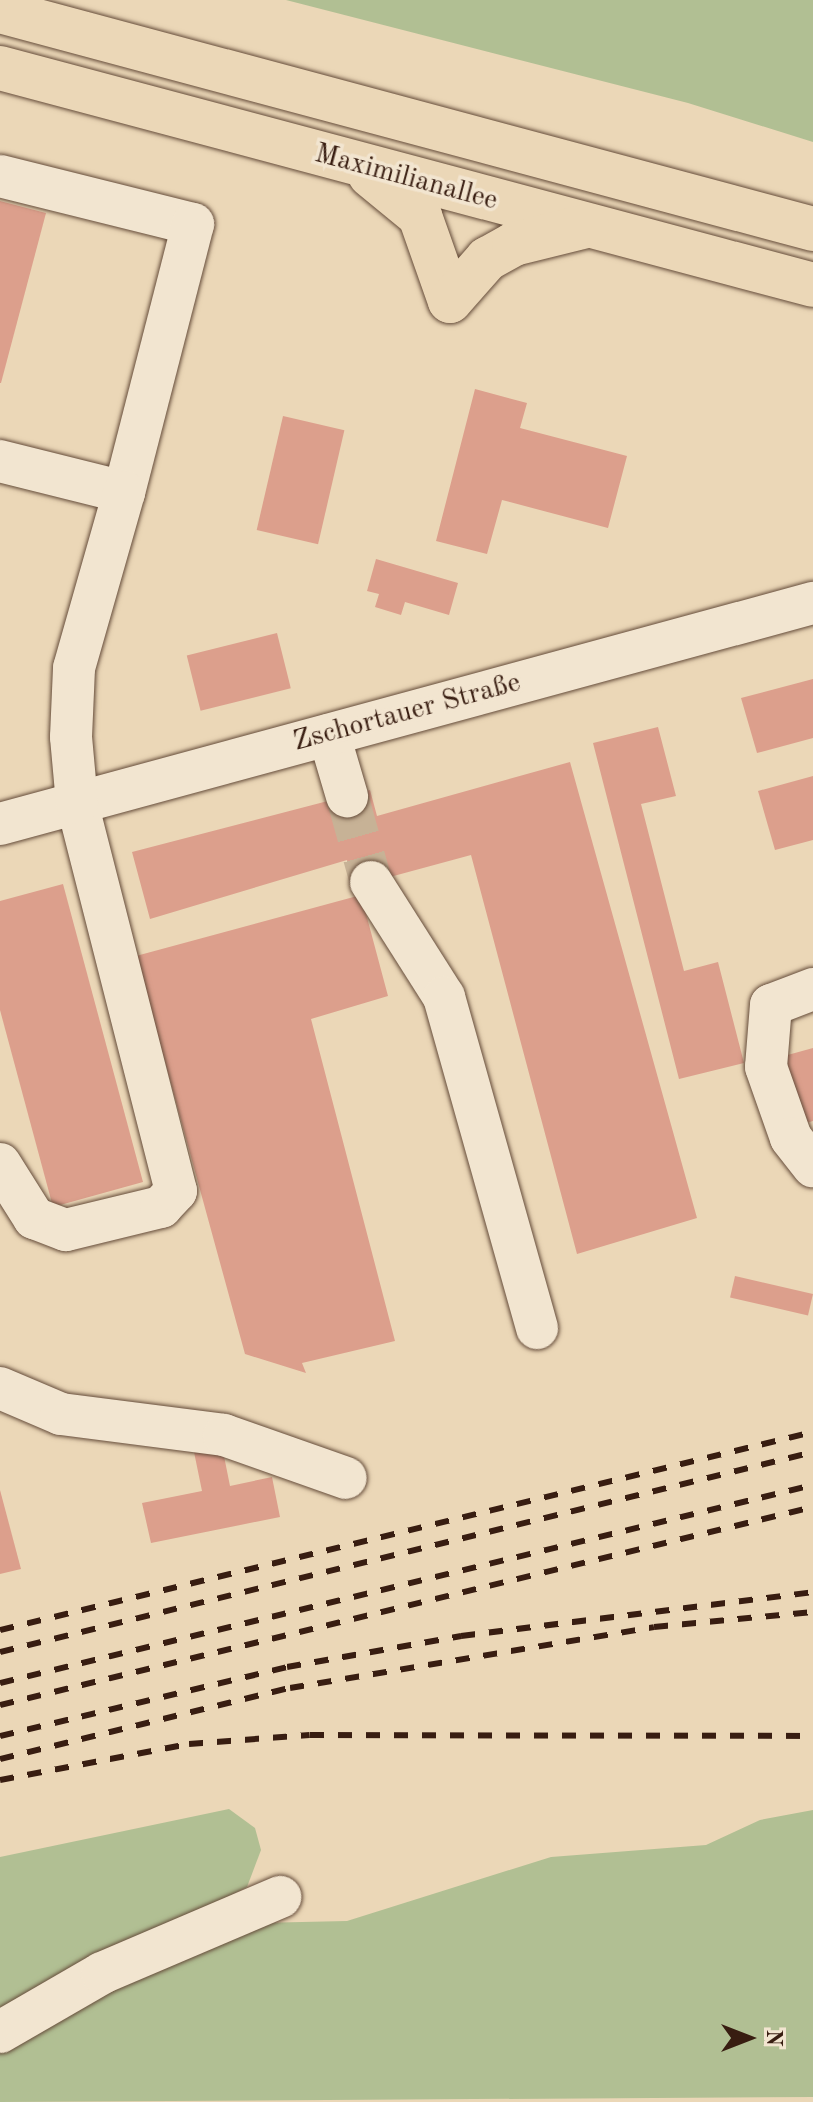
<!DOCTYPE html>
<html>
<head>
<meta charset="utf-8">
<style>
	body { margin:0 }
	#map { position:relative; width:813px; height:2102px; overflow:hidden; background:#ebd7b7; font-family:"Old Standard TT",serif }
	div>[style] { position:absolute }
	.green>* { inset:0; background:#b1bf93 }
	.building>* { inset:0; background:#dc9f8c; transform-origin:0 0 }
	.minor-tunnel>* { height:42px; margin-top:-21px; transform-origin:0; background:repeating-linear-gradient(90deg,#c7b296 0 42px,transparent 0 63px) }
	.roads { filter:drop-shadow(0 0 2px #654c3a) drop-shadow(0 0 2px #654c3a) }
	.minor>* { height:42px; margin:-21px; padding:0 21px; transform-origin:21px; border-radius:21px; background:#f2e5d0 }
	.highway>* { height:44px; margin:-22px; padding:0 22px; transform-origin:22px; border-radius:22px; background:#ebd7b7 }
	.rail>* { height:6px; margin-top:-3px; transform-origin:0; background:repeating-linear-gradient(90deg,#381d11 0 14px,transparent 0 28px) }
	span { translate:-50% -50%; white-space:nowrap; text-align:center; line-height:1.15; -webkit-text-stroke:7px #f2e5d0; paint-order:stroke }
	.street-label { font-size:28px; color:#381d11 }
	.north { position:absolute; left:709px; top:1998px; width:80px; height:80px; -webkit-text-stroke:6px #f2e5d0; paint-order:stroke; rotate:90deg; font-size:22px; font-weight:700; line-height:32px; text-align:center; color:#381d11 }
	.north::after { content:''; display:block; margin:auto; width:28px; height:36px; background:#381d11; clip-path:polygon(50% 0,100% 100%,50% 72%,0 100%) }
</style>
</head>
<body>
<div id="map">
	<div class="green">
		<div style="clip-path:polygon(286px 0,813px 0,813px 142px,688px 103px)"></div>
		<div style="clip-path:polygon(229px 1809px,255px 1828px,261px 1850px,247px 1887px,0 2018px,0 1857px)"></div>
		<div style="clip-path:polygon(813px 1810px,813px 2097px,0 2102px,0 2046px,108px 1986px,257px 1923px,347px 1921px,551px 1857px,706px 1845px,760px 1820px)"></div>
	</div>
	<div class="building">
		<div style="clip-path:polygon(0 201px,46px 213px,1px 383px,0 383px)"></div>
		<div style="clip-path:polygon(475px 389px,527px 403px,520px 428px,627px 456px,608px 528px,502px 500px,487px 554px,436px 541px)"></div>
		<div style="left:283px;top:416px;width:63px;height:117px;rotate:13deg"></div>
		<div style="clip-path:polygon(376px 559px,458px 583px,449px 615px,405px 602px,401px 615px,375px 607px,379px 594px,367px 591px)"></div>
		<div style="left:277px;top:633px;width:57px;height:93px;rotate:76deg"></div>
		<div style="clip-path:polygon(813px 679px,813px 738px,757px 753px,741px 698px)"></div>
		<div style="clip-path:polygon(658px 727px,676px 796px,641px 804px,684px 971px,718px 962px,744px 1063px,679px 1079px,593px 743px)"></div>
		<div style="clip-path:polygon(570px 762px,697px 1218px,577px 1254px,471px 855px,353px 887px,347px 860px,150px 919px,132px 852px,370px 790px,377px 816px)"></div>
		<div style="clip-path:polygon(813px 776px,813px 840px,775px 850px,758px 791px)"></div>
		<div style="clip-path:polygon(63px 884px,143px 1182px,53px 1207px,0 1010px,0 901px)"></div>
		<div style="clip-path:polygon(361px 895px,388px 996px,311px 1019px,395px 1341px,302px 1363px,306px 1373px,245px 1354px,136px 956px)"></div>
		<div style="clip-path:polygon(813px 1048px,813px 1121px,803px 1124px,784px 1056px)"></div>
		<div style="left:735px;top:1276px;width:80px;height:22px;rotate:13deg"></div>
		<div style="clip-path:polygon(222px 1446px,230px 1486px,272px 1477px,280px 1517px,151px 1543px,142px 1503px,202px 1491px,194px 1452px)"></div>
		<div style="clip-path:polygon(0 1490px,21px 1569px,0 1574px)"></div>
	</div>
	<div class="minor-tunnel">
		<div style="left:347px;top:796px;width:89px;rotate:74.4deg"></div>
	</div>
	<div class="roads">
		<div class="minor">
			<div style="left:0;top:176px;width:199px;rotate:14deg"></div>
			<div style="left:193px;top:224px;width:277px;rotate:104.4deg"></div>
			<div style="left:124px;top:492px;width:128px;rotate:-166deg"></div>
			<div style="left:329px;top:735px;width:64px;rotate:73.6deg"></div>
			<div style="left:0;top:824px;width:843px;rotate:-15.21deg"></div>
			<div style="left:371px;top:882px;width:136px;rotate:57.6deg"></div>
			<div style="left:444px;top:997px;width:344px;rotate:74.3deg"></div>
			<div style="left:813px;top:989px;width:45px;rotate:159.1deg"></div>
			<div style="left:771px;top:1005px;width:62px;rotate:94.6deg"></div>
			<div style="left:766px;top:1067px;width:75px;rotate:70.6deg"></div>
			<div style="left:791px;top:1138px;width:36px;rotate:52deg"></div>
			<div style="left:0;top:1164px;width:64px;rotate:57.8deg"></div>
			<div style="left:34px;top:1218px;width:34px;rotate:21deg"></div>
			<div style="left:66px;top:1230px;width:98px;rotate:-13.6deg"></div>
			<div style="left:161px;top:1207px;width:22px;rotate:-47deg"></div>
			<div style="left:176px;top:1191px;width:400px;rotate:-104.3deg"></div>
			<div style="left:77px;top:803px;width:66px;rotate:-95.2deg"></div>
			<div style="left:71px;top:737px;width:69px;rotate:-87.5deg"></div>
			<div style="left:74px;top:668px;width:183px;rotate:-74.1deg"></div>
			<div style="left:0;top:1388px;width:66px;rotate:23.1deg"></div>
			<div style="left:61px;top:1414px;width:164px;rotate:7.3deg"></div>
			<div style="left:224px;top:1435px;width:129px;rotate:19.4deg"></div>
			<div style="left:0;top:2032px;width:118px;rotate:-30deg"></div>
			<div style="left:102px;top:1973px;width:194px;rotate:-23.1deg"></div>
		</div>
		<div class="highway">
			<div style="left:0;top:11px;width:842px;rotate:15.01deg"></div>
			<div style="left:0;top:68px;width:841px;rotate:14.94deg"></div>
			<div style="left:370px;top:175px;width:65px;rotate:39.4deg"></div>
			<div style="left:420px;top:216px;width:90px;rotate:70.6deg"></div>
			<div style="left:450px;top:301px;width:56px;rotate:-48.6deg"></div>
			<div style="left:487px;top:259px;width:31px;rotate:-29deg"></div>
			<div style="left:514px;top:244px;width:75px;rotate:-13.9deg"></div>
		</div>
	</div>
	<div class="rail">
		<div style="left:0;top:1630px;width:837px;rotate:-13.69deg"></div>
		<div style="left:0;top:1652px;width:837px;rotate:-13.82deg"></div>
		<div style="left:0;top:1683px;width:837px;rotate:-13.69deg"></div>
		<div style="left:0;top:1705px;width:837px;rotate:-13.69deg"></div>
		<div style="left:0;top:1736px;width:295px;rotate:-13.5deg"></div>
		<div style="left:287px;top:1667px;width:177px;rotate:-10.1deg"></div>
		<div style="left:461px;top:1636px;width:355px;rotate:-7.1deg"></div>
		<div style="left:0;top:1759px;width:299px;rotate:-13.8deg"></div>
		<div style="left:290px;top:1688px;width:369px;rotate:-9.5deg"></div>
		<div style="left:654px;top:1627px;width:160px;rotate:-5.4deg"></div>
		<div style="left:0;top:1780px;width:192px;rotate:-10.8deg"></div>
		<div style="left:189px;top:1744px;width:121px;rotate:-4.3deg"></div>
		<div style="left:310px;top:1735px;width:503px;rotate:0.11deg"></div>
	</div>
	<div class="street-label">
		<span style="left:406px;top:178px;rotate:15deg">Maximilianallee</span>
		<span style="left:407px;top:713px;rotate:-15deg">Zschortauer Straße</span>
	</div>
	<div class="north">N</div>
</div>
</body>
</html>
